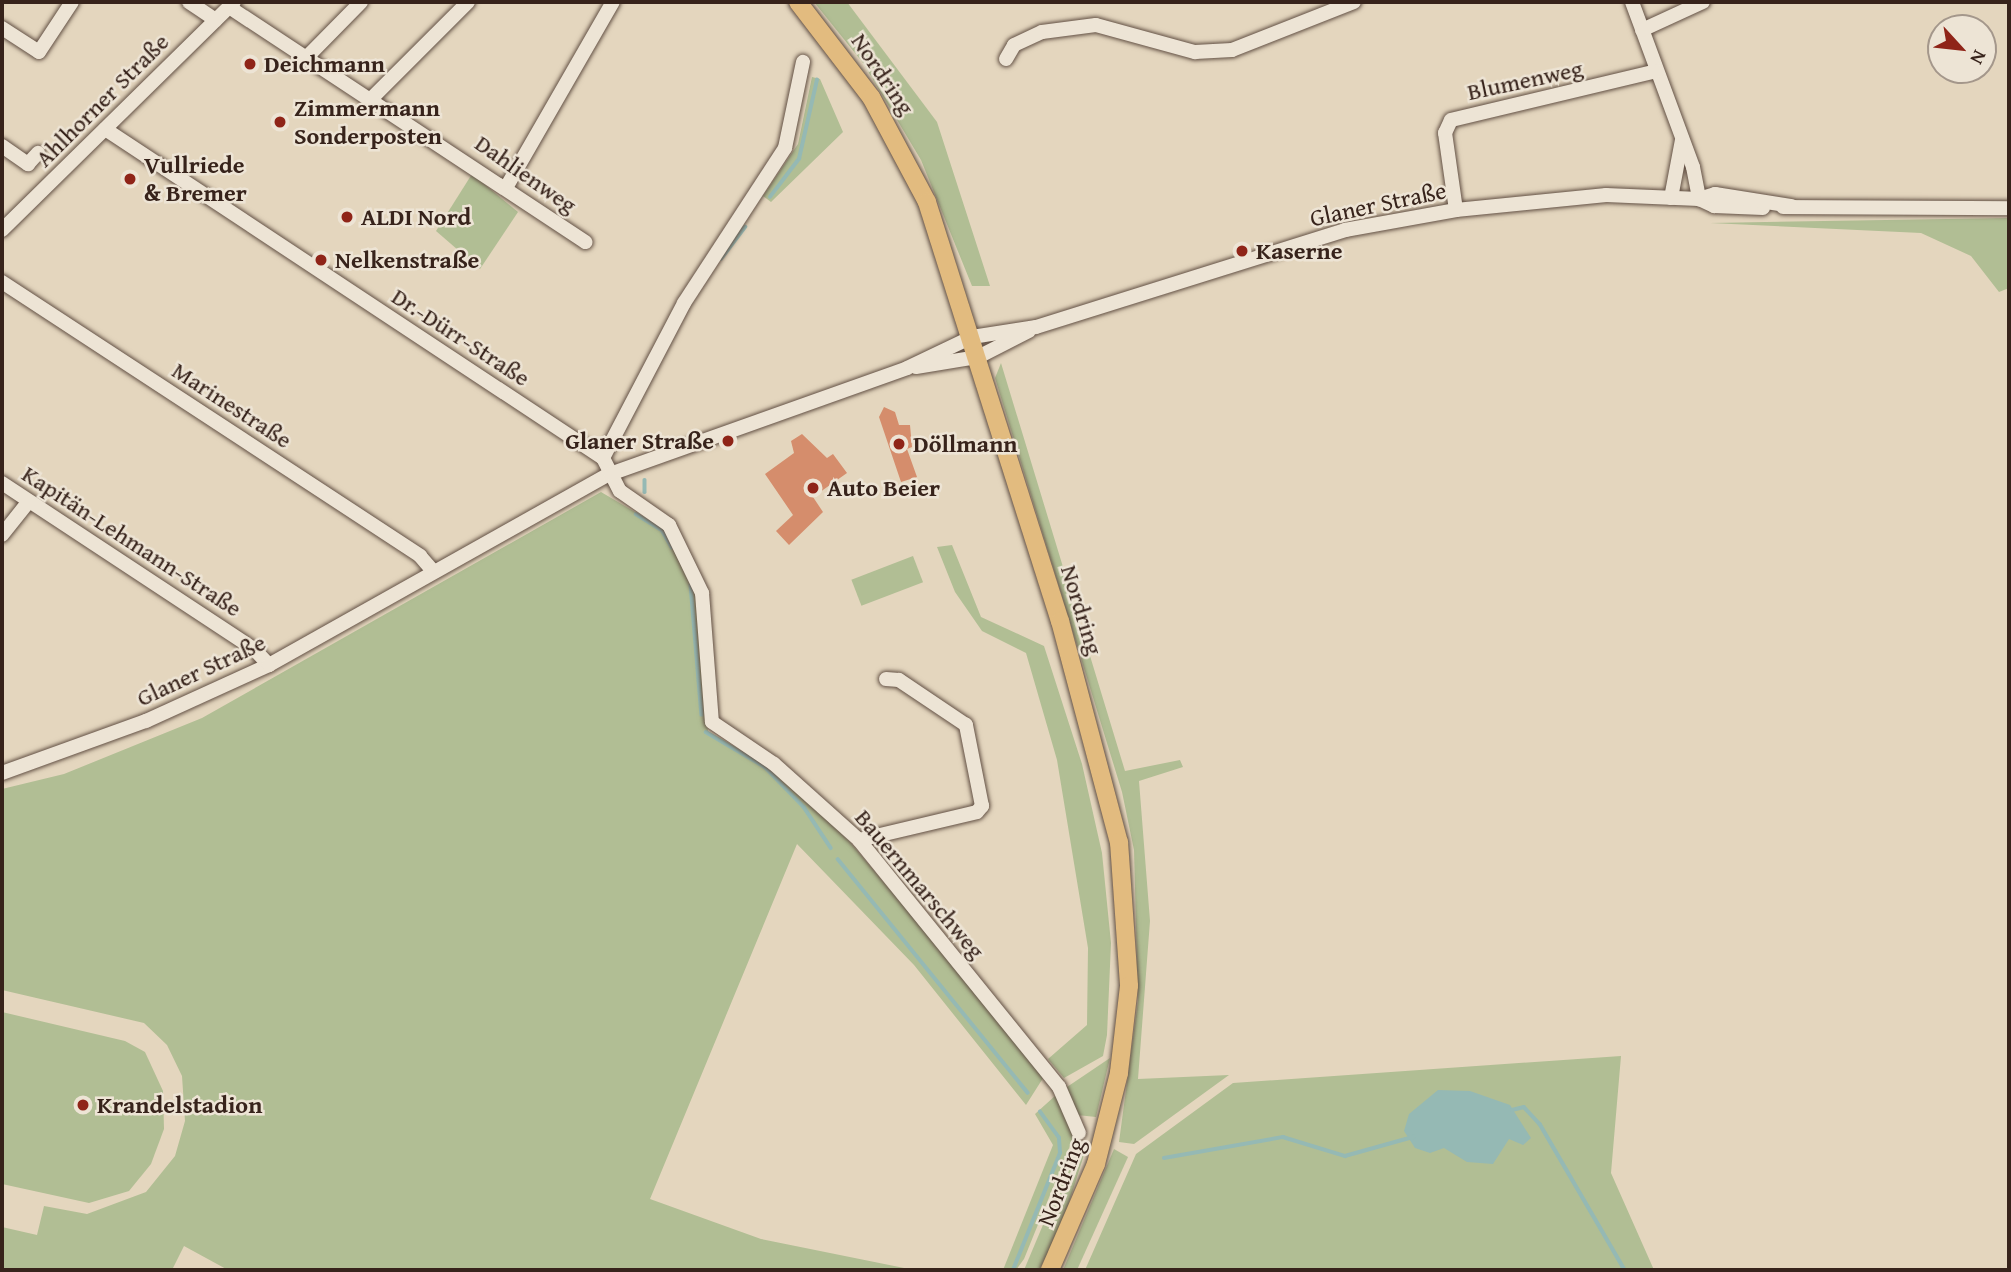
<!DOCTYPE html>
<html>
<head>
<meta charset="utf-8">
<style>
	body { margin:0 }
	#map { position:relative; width:2011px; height:1272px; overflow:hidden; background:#e4d6be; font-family:"Gentium Book Plus",serif }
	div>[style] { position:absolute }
	.green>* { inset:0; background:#b1be94; transform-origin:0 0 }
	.water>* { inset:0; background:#95b9b4 }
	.stream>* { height:3.5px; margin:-1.75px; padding:0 1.75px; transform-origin:1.75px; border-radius:1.75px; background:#95b9b4 }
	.building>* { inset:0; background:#d58d6c }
	.roads { filter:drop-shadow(0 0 2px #625044) drop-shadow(0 0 2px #625044) }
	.minor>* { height:14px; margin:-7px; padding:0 7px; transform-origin:7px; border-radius:7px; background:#ede4d5 }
	.major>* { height:18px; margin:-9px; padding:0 9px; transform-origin:9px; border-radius:9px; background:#e2bb7f }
	.dots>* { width:19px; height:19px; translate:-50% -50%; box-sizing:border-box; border:4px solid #ede4d5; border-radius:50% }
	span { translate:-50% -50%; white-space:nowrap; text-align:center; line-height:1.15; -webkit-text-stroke:5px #ede4d5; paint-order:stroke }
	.poi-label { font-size:24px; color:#37231b; font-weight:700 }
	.left { translate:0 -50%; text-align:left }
	.right { translate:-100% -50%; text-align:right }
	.street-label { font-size:24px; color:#37231b }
	.frame { position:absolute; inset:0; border:4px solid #37231b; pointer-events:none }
	.north { position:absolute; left:1927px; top:14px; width:70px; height:70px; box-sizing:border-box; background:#ede4d5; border:2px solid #a4978b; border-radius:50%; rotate:117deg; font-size:19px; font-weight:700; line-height:28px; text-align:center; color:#37231b }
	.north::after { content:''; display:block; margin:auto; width:24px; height:32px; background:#8f2418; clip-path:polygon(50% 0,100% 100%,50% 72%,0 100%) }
</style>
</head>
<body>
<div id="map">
	<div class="green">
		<div style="clip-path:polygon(814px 2px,847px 2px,937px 122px,990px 286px,972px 286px,921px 160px,863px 63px)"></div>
		<div style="clip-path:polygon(812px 77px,820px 79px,843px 132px,771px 202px,763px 196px,798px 144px)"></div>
		<div style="clip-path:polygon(472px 174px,518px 212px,480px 269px,436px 231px)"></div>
		<div style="clip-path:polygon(2009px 218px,2009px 288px,1999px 292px,1971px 256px,1921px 233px,1710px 223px)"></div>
		<div style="clip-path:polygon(1001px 363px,1125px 771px,1180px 760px,1183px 767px,1139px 781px,1150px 921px,1138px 1079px,1229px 1075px,1134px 1144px,1119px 1142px,1138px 1001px,1134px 850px,1122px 792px,995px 378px)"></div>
		<div style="clip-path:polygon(601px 492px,664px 529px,696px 591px,708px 731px,773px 769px,850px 842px,1045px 1075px,1026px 1105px,914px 965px,797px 844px,650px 1199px,761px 1239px,914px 1270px,228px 1270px,184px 1246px,172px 1270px,2px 1270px,2px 1227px,37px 1235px,44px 1206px,87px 1214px,146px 1192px,175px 1156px,185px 1121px,182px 1076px,167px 1045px,144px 1023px,2px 990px,2px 789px,64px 774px,202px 718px)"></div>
		<div style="clip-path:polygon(952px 545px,981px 617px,1044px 646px,1082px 764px,1102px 853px,1111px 943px,1107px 1035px,1103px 1056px,1064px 1078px,1048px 1059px,1087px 1025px,1088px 948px,1057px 760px,1026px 653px,982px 631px,955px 592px,937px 547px)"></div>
		<div style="left:913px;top:556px;width:28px;height:66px;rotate:69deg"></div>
		<div style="clip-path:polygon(2px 1012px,125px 1041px,145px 1052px,163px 1091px,164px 1129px,151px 1164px,129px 1191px,89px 1203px,2px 1184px)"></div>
		<div style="clip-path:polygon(1621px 1056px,1611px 1173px,1654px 1270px,1085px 1270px,1136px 1154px,1233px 1083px)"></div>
		<div style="clip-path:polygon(1110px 1058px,1096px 1117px,1077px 1115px,1067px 1087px)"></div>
		<div style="clip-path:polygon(1056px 1095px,1074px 1136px,1024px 1259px,1016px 1270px,1003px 1270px,1053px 1145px,1035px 1114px)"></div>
		<div style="clip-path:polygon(1088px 1142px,1061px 1228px,1039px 1270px,1024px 1270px,1077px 1144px)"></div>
		<div style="clip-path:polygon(1114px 1149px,1128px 1157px,1077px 1270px,1063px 1270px)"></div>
	</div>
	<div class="water">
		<div style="clip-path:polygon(1438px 1090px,1470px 1091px,1510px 1105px,1531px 1138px,1523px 1145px,1509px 1139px,1493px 1164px,1467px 1162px,1444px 1148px,1430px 1153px,1415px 1148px,1404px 1131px,1409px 1114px)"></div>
	</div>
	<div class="stream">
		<div style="left:770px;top:197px;width:48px;rotate:-52.7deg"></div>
		<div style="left:799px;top:159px;width:81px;rotate:-77.2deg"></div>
		<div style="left:721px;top:259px;width:40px;rotate:-53deg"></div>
		<div style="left:645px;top:480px;width:12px;rotate:90deg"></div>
		<div style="left:636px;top:514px;width:31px;rotate:32deg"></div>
		<div style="left:662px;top:530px;width:20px;rotate:60deg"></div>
		<div style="left:691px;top:585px;width:130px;rotate:85.2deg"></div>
		<div style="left:706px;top:732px;width:69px;rotate:30.7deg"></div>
		<div style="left:765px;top:767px;width:56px;rotate:45.7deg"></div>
		<div style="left:804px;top:807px;width:49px;rotate:56.6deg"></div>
		<div style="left:838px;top:859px;width:301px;rotate:50.9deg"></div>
		<div style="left:1512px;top:1110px;width:12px;rotate:-14deg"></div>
		<div style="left:1524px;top:1107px;width:23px;rotate:47deg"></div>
		<div style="left:1540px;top:1124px;width:169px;rotate:59.8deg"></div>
		<div style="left:1164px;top:1158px;width:121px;rotate:-10deg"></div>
		<div style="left:1283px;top:1137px;width:65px;rotate:17deg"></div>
		<div style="left:1345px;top:1156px;width:71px;rotate:-15.6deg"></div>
		<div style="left:1013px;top:1270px;width:126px;rotate:-68.1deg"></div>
		<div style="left:1060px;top:1153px;width:15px;rotate:-94deg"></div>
		<div style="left:1059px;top:1138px;width:32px;rotate:-126deg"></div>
	</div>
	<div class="building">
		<div style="clip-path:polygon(884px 407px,895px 412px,899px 425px,910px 425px,912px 447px,907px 449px,917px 477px,901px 482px,879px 417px)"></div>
		<div style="clip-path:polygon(802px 434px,827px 458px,833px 454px,847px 473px,813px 497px,823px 512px,789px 545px,776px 531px,793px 515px,765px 474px,794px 453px,791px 441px)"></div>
	</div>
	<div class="roads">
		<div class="minor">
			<div style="left:189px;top:2px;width:32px;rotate:34deg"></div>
			<div style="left:1632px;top:2px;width:176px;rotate:69.7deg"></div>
			<div style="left:1693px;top:167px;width:33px;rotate:79deg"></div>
			<div style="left:229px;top:7px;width:427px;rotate:33.4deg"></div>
			<div style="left:2px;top:28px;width:44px;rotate:33deg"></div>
			<div style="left:39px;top:52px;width:60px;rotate:-56.6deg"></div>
			<div style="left:1642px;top:30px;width:67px;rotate:-24.7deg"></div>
			<div style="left:307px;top:57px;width:77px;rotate:-45.5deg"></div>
			<div style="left:1006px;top:59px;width:16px;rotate:-60deg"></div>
			<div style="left:1014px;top:45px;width:31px;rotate:-25deg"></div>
			<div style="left:1042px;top:32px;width:54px;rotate:-7.4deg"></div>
			<div style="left:1096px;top:25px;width:103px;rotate:15.3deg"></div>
			<div style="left:1195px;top:52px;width:37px;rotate:-3deg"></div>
			<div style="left:1232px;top:50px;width:131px;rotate:-21.5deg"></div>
			<div style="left:372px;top:98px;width:136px;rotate:-45deg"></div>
			<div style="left:105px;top:129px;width:597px;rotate:33.45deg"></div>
			<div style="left:603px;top:458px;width:37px;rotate:63deg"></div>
			<div style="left:620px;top:491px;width:60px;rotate:34.8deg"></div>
			<div style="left:669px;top:525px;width:76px;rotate:64.1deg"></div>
			<div style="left:702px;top:593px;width:129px;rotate:85.6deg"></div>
			<div style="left:712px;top:722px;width:75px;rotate:34.1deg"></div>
			<div style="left:774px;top:764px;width:114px;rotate:41.8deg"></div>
			<div style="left:859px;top:840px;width:318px;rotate:51deg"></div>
			<div style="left:1059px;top:1087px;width:50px;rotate:66.5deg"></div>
			<div style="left:2px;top:146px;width:32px;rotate:35deg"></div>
			<div style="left:28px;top:164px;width:15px;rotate:-48deg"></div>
			<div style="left:507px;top:186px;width:212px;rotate:-60.1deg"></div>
			<div style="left:1671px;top:198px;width:59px;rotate:-79.3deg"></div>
			<div style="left:1699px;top:199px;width:17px;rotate:25deg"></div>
			<div style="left:1714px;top:206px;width:49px;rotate:2.3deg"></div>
			<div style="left:1783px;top:207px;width:226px;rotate:0.3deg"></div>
			<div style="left:1456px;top:210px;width:78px;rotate:-98.1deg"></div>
			<div style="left:1445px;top:133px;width:14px;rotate:-65deg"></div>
			<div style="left:1451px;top:120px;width:211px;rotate:-13.4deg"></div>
			<div style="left:2px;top:230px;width:325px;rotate:-44.5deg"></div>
			<div style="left:2px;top:282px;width:500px;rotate:33.2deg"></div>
			<div style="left:420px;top:556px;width:20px;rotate:49deg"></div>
			<div style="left:916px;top:367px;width:63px;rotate:-9.2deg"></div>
			<div style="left:978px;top:357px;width:57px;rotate:-27deg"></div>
			<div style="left:603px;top:458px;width:175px;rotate:-62.4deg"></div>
			<div style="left:684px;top:303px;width:185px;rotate:-56.9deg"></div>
			<div style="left:785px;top:148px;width:88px;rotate:-78.2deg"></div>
			<div style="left:2px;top:483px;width:302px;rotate:33.4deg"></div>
			<div style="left:254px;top:649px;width:22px;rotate:47deg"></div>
			<div style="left:2px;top:535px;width:43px;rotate:-51.5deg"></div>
			<div style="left:2px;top:773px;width:153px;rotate:-19.9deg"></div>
			<div style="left:146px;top:721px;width:135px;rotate:-24.5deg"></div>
			<div style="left:269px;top:665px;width:391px;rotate:-29.3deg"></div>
			<div style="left:610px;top:474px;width:315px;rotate:-19.6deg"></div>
			<div style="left:907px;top:368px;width:72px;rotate:-25.5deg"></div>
			<div style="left:972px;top:337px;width:65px;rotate:-8.9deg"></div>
			<div style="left:1036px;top:327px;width:324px;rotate:-17.4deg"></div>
			<div style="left:1345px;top:230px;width:113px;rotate:-10.2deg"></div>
			<div style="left:1456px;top:210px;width:151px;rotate:-5.7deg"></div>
			<div style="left:1606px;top:195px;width:93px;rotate:2.5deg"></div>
			<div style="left:1699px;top:199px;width:17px;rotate:-17deg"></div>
			<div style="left:1715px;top:194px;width:78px;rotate:8.9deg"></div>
			<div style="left:859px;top:840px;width:121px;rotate:-13.3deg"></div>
			<div style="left:977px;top:812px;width:8px;rotate:-50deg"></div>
			<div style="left:982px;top:806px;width:83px;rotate:-101.2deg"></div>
			<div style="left:966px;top:725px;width:81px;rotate:-146.1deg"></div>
			<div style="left:899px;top:680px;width:13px;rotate:-176deg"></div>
		</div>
		<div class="major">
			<div style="left:798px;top:2px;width:120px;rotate:52.5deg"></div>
			<div style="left:871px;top:97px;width:119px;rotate:61.9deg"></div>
			<div style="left:927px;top:202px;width:440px;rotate:72.4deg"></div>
			<div style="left:1060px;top:621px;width:229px;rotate:75.1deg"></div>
			<div style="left:1119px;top:842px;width:144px;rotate:86deg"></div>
			<div style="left:1129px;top:986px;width:88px;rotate:96.6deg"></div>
			<div style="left:1119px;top:1073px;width:94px;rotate:104.2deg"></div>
			<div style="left:1096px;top:1164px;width:116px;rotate:113.5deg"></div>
		</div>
	</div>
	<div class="dots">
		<div style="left:250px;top:64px;background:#8f2418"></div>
		<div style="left:280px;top:122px;background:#8f2418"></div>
		<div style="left:130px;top:179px;background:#8f2418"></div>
		<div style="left:347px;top:217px;background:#8f2418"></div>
		<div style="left:1242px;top:251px;background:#8f2418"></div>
		<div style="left:321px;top:260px;background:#8f2418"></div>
		<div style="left:728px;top:441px;background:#8f2418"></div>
		<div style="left:899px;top:444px;background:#8f2418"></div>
		<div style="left:813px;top:488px;background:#8f2418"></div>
		<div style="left:83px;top:1105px;background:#8f2418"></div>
	</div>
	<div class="poi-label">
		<span class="left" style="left:264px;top:64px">Deichmann</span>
		<span class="left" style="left:294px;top:122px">Zimmermann<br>Sonderposten</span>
		<span class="left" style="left:144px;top:179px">Vullriede<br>&amp; Bremer</span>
		<span class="left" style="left:361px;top:217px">ALDI Nord</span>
		<span class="left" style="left:1256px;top:251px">Kaserne</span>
		<span class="left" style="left:335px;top:260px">Nelkenstraße</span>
		<span class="right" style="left:714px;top:441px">Glaner Straße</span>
		<span class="left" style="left:913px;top:444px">Döllmann</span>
		<span class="left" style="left:827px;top:488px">Auto Beier</span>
		<span class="left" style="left:97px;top:1105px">Krandelstadion</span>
	</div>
	<div class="street-label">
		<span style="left:883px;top:74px;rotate:56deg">Nordring</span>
		<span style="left:1525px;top:80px;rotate:-12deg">Blumenweg</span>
		<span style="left:102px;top:100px;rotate:-45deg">Ahlhorner Straße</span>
		<span style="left:526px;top:174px;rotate:35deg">Dahlienweg</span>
		<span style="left:1378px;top:204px;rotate:-12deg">Glaner Straße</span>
		<span style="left:461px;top:337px;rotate:33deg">Dr.-Dürr-Straße</span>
		<span style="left:232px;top:405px;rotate:33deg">Marinestraße</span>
		<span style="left:132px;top:541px;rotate:33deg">Kapitän-Lehmann-Straße</span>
		<span style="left:1082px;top:610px;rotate:73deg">Nordring</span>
		<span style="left:201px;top:670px;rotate:-25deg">Glaner Straße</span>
		<span style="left:920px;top:884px;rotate:50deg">Bauernmarschweg</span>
		<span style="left:1061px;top:1182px;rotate:-69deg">Nordring</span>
	</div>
	<div class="frame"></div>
	<div class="north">N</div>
</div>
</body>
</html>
